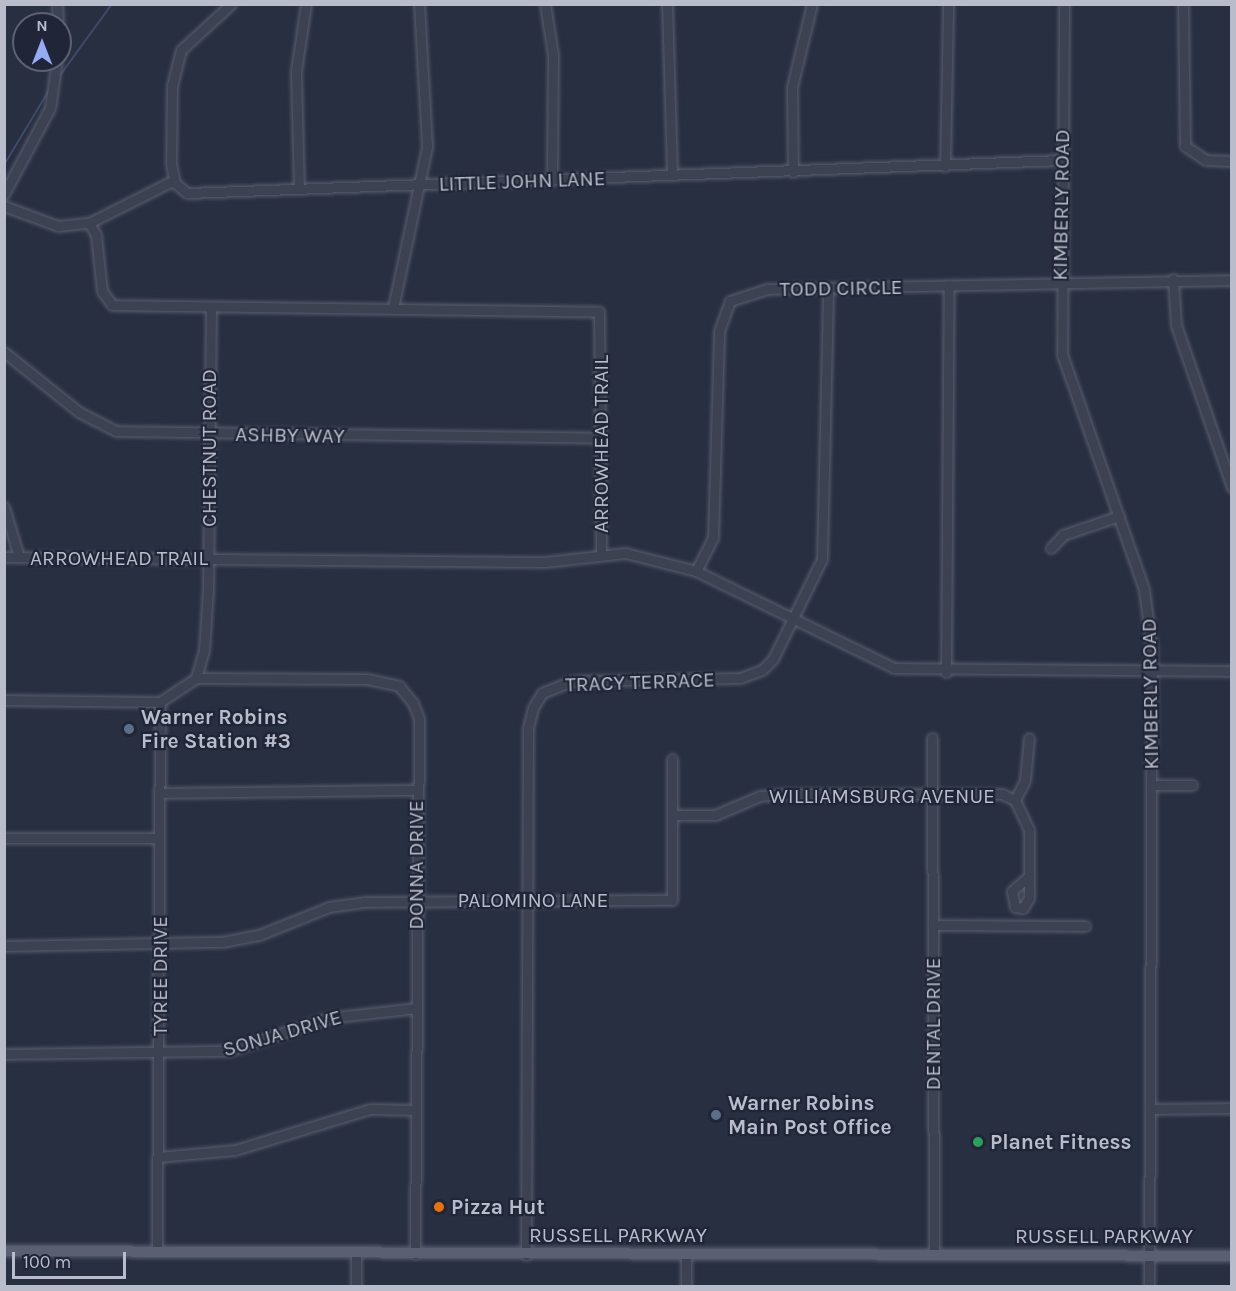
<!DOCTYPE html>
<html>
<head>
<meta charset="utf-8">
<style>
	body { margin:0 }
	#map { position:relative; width:1236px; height:1291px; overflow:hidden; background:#282f41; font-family:Karla,sans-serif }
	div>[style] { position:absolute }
	.stream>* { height:2px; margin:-1px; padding:0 1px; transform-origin:1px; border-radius:1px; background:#3e4a6a }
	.roads { filter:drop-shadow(0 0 2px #5a5f6f) drop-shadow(0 0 2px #5a5f6f) }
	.minor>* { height:9px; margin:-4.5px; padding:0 4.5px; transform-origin:4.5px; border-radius:4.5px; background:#3c4251 }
	.major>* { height:10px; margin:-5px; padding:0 5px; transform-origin:5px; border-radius:5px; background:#5a6071 }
	.dots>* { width:16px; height:16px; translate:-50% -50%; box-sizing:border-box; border:3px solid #202637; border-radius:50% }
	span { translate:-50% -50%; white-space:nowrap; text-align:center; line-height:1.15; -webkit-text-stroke:4.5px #202637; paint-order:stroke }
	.street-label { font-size:21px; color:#b9bdcb }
	.poi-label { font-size:21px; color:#b9bdcb; font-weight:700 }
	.left { translate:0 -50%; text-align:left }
	.frame { position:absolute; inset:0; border:6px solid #b9bdcb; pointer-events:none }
	.north { position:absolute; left:12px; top:12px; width:60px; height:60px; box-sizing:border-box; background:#202637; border:2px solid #5d6272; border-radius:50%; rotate:0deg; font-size:16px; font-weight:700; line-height:24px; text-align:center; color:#b9bdcb }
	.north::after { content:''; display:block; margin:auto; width:21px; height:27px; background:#94acf5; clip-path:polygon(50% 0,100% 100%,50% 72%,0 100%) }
	.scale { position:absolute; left:12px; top:1252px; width:114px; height:27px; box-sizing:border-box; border:3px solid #b9bdcb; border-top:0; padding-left:8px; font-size:18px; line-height:21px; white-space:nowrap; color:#b9bdcb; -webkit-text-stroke:4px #202637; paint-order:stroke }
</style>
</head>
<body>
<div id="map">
	<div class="stream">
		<div style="left:58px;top:78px;width:92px;rotate:-53.9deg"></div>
		<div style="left:4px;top:165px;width:87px;rotate:-59deg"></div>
	</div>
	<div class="roads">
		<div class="minor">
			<div style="left:57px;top:4px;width:20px;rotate:87deg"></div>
			<div style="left:231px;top:4px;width:68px;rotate:137.4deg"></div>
			<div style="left:181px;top:50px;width:36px;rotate:104deg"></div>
			<div style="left:172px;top:85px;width:79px;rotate:90.7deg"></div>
			<div style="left:171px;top:164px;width:19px;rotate:78deg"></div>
			<div style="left:175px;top:183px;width:16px;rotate:40deg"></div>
			<div style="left:187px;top:193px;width:875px;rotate:-2.16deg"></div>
			<div style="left:545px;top:4px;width:52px;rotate:81.1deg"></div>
			<div style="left:553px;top:55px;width:125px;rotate:90.5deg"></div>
			<div style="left:667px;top:4px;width:171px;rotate:88.3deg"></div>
			<div style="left:1064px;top:4px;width:350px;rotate:90.3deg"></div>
			<div style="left:1062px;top:354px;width:250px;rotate:70.8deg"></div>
			<div style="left:1144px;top:590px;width:61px;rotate:82.4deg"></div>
			<div style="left:1152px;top:650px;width:636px;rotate:90.27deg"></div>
			<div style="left:1183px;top:4px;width:142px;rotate:89.2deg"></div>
			<div style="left:1185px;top:146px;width:25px;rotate:34deg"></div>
			<div style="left:1206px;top:160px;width:26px;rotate:2deg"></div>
			<div style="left:945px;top:166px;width:162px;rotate:-88.9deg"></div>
			<div style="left:793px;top:172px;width:85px;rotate:-90.7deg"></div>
			<div style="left:792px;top:87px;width:85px;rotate:-76.5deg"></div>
			<div style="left:299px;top:189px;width:118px;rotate:-91.5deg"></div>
			<div style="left:296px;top:71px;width:68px;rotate:-81.5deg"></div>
			<div style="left:4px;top:194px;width:98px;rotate:-61.9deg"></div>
			<div style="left:50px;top:108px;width:49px;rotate:-81.7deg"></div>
			<div style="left:4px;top:206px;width:58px;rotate:20.3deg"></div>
			<div style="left:58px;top:226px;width:31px;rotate:-6deg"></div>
			<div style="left:89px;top:223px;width:95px;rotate:-26.8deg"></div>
			<div style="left:89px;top:223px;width:14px;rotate:60deg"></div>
			<div style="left:96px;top:235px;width:56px;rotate:83.9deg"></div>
			<div style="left:102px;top:291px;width:17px;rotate:54deg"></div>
			<div style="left:112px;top:305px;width:487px;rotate:0.8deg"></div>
			<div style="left:599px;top:312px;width:241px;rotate:89.5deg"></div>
			<div style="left:1173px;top:279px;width:46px;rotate:86.3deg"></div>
			<div style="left:1176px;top:325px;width:172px;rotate:71deg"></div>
			<div style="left:393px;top:308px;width:166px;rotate:-78.1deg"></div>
			<div style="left:427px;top:146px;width:142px;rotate:-93.2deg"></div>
			<div style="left:4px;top:352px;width:96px;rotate:38.7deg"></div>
			<div style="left:79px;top:412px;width:42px;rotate:27.2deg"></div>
			<div style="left:116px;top:431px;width:485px;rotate:0.8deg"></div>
			<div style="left:4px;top:507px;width:52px;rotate:73.3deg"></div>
			<div style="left:1051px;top:548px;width:18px;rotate:-47deg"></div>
			<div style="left:1063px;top:535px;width:59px;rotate:-18.7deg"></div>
			<div style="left:4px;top:557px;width:541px;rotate:0.53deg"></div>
			<div style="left:545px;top:562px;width:81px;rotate:-6.4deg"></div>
			<div style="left:625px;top:553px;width:73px;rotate:14.2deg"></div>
			<div style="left:696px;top:571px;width:220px;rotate:26.1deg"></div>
			<div style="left:894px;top:668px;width:338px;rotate:0.5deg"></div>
			<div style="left:696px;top:571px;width:38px;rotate:-63deg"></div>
			<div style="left:713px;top:537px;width:206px;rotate:-88.3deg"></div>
			<div style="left:719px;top:331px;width:32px;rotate:-70deg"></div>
			<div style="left:730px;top:301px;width:40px;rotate:-18deg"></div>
			<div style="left:768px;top:289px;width:464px;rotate:-1.1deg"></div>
			<div style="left:946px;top:672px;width:387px;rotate:-89.6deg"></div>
			<div style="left:196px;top:678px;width:171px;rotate:0.3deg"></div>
			<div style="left:367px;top:679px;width:33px;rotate:12deg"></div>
			<div style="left:399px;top:686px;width:22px;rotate:51deg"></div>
			<div style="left:413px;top:703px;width:17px;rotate:69deg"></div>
			<div style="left:419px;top:719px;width:535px;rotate:90.43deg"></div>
			<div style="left:4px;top:700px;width:156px;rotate:0.7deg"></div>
			<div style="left:160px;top:702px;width:43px;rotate:-33.7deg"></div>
			<div style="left:196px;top:678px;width:29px;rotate:-74deg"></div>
			<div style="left:204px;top:650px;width:60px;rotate:-86.2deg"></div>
			<div style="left:208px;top:590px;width:283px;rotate:-89.4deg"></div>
			<div style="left:932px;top:738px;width:517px;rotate:89.78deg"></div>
			<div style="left:1151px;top:785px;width:41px"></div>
			<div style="left:161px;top:793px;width:255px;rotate:-0.7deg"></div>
			<div style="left:1015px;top:800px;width:22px;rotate:-63deg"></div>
			<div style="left:1025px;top:780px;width:42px;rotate:-84.6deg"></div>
			<div style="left:672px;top:815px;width:43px"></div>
			<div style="left:715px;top:815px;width:49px;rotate:-22.9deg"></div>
			<div style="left:760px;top:796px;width:21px;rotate:-5deg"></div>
			<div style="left:781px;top:794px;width:221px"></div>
			<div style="left:1002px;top:794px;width:14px;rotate:25deg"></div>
			<div style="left:1015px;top:800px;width:33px;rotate:65deg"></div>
			<div style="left:1029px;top:830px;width:68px;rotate:90deg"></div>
			<div style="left:1029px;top:898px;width:12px;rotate:121deg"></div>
			<div style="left:1023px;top:908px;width:8px;rotate:-173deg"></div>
			<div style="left:1015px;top:907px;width:16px;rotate:-101deg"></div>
			<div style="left:1012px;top:891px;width:21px;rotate:-41deg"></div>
			<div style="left:4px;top:838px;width:155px"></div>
			<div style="left:933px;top:925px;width:152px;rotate:0.4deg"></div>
			<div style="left:4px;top:946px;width:218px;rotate:-1.1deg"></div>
			<div style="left:222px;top:942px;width:38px;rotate:-11deg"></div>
			<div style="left:259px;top:935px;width:75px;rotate:-21.8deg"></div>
			<div style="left:329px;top:907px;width:35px;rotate:-8deg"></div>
			<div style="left:364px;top:902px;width:308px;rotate:-0.4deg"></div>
			<div style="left:672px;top:900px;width:141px;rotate:-90deg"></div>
			<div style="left:4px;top:1054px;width:224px;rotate:-0.8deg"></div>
			<div style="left:228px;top:1051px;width:105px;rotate:-18.3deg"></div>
			<div style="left:328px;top:1018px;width:89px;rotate:-6.5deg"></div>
			<div style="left:1152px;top:1109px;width:80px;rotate:-0.7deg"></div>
			<div style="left:158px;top:1157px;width:77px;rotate:-5.2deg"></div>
			<div style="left:235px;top:1150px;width:141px;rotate:-16.9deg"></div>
			<div style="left:370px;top:1109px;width:45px;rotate:1.3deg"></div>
			<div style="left:157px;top:1251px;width:549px;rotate:-89.69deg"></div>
			<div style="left:526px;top:1255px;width:527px;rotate:-89.78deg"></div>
			<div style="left:528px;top:728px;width:21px;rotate:-76deg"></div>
			<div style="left:533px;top:708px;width:17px;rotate:-59deg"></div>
			<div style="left:542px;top:693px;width:31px;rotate:-22deg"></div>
			<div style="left:571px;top:681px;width:169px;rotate:-1deg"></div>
			<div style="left:740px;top:678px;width:23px;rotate:-20deg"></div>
			<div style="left:762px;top:670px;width:16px;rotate:-45deg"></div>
			<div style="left:773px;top:659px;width:111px;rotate:-63.9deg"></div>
			<div style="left:822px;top:559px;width:270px;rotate:-88.7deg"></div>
			<div style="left:356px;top:1286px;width:32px;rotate:-90deg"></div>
			<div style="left:686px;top:1286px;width:32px;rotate:-90deg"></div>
		</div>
		<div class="major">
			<div style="left:4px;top:1251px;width:1228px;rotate:0.23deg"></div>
		</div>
	</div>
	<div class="dots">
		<div style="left:129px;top:729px;background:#5c6f8a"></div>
		<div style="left:716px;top:1115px;background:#5c6f8a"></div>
		<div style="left:978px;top:1142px;background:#2e9e5b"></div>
		<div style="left:439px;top:1207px;background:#e8710a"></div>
	</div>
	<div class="street-label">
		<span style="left:522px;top:181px;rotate:-2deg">LITTLE JOHN LANE</span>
		<span style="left:1061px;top:205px;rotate:-89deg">KIMBERLY ROAD</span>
		<span style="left:841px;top:288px;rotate:-1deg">TODD CIRCLE</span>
		<span style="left:290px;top:435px;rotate:1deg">ASHBY WAY</span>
		<span style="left:601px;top:444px;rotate:-90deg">ARROWHEAD TRAIL</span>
		<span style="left:209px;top:448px;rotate:-90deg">CHESTNUT ROAD</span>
		<span style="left:119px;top:558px">ARROWHEAD TRAIL</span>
		<span style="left:640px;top:682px;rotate:-2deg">TRACY TERRACE</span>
		<span style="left:1150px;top:694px;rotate:-91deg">KIMBERLY ROAD</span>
		<span style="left:882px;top:796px">WILLIAMSBURG AVENUE</span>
		<span style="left:416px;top:865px;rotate:-90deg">DONNA DRIVE</span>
		<span style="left:533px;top:900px">PALOMINO LANE</span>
		<span style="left:160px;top:976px;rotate:-90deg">TYREE DRIVE</span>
		<span style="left:933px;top:1024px;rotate:-90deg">DENTAL DRIVE</span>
		<span style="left:282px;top:1033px;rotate:-16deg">SONJA DRIVE</span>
		<span style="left:618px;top:1235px">RUSSELL PARKWAY</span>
		<span style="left:1104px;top:1236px">RUSSELL PARKWAY</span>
	</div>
	<div class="poi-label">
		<span class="left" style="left:141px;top:729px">Warner Robins<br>Fire Station #3</span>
		<span class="left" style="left:728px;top:1115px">Warner Robins<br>Main Post Office</span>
		<span class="left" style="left:990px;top:1142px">Planet Fitness</span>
		<span class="left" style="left:451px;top:1207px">Pizza Hut</span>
	</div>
	<div class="frame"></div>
	<div class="north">N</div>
	<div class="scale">100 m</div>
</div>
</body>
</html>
